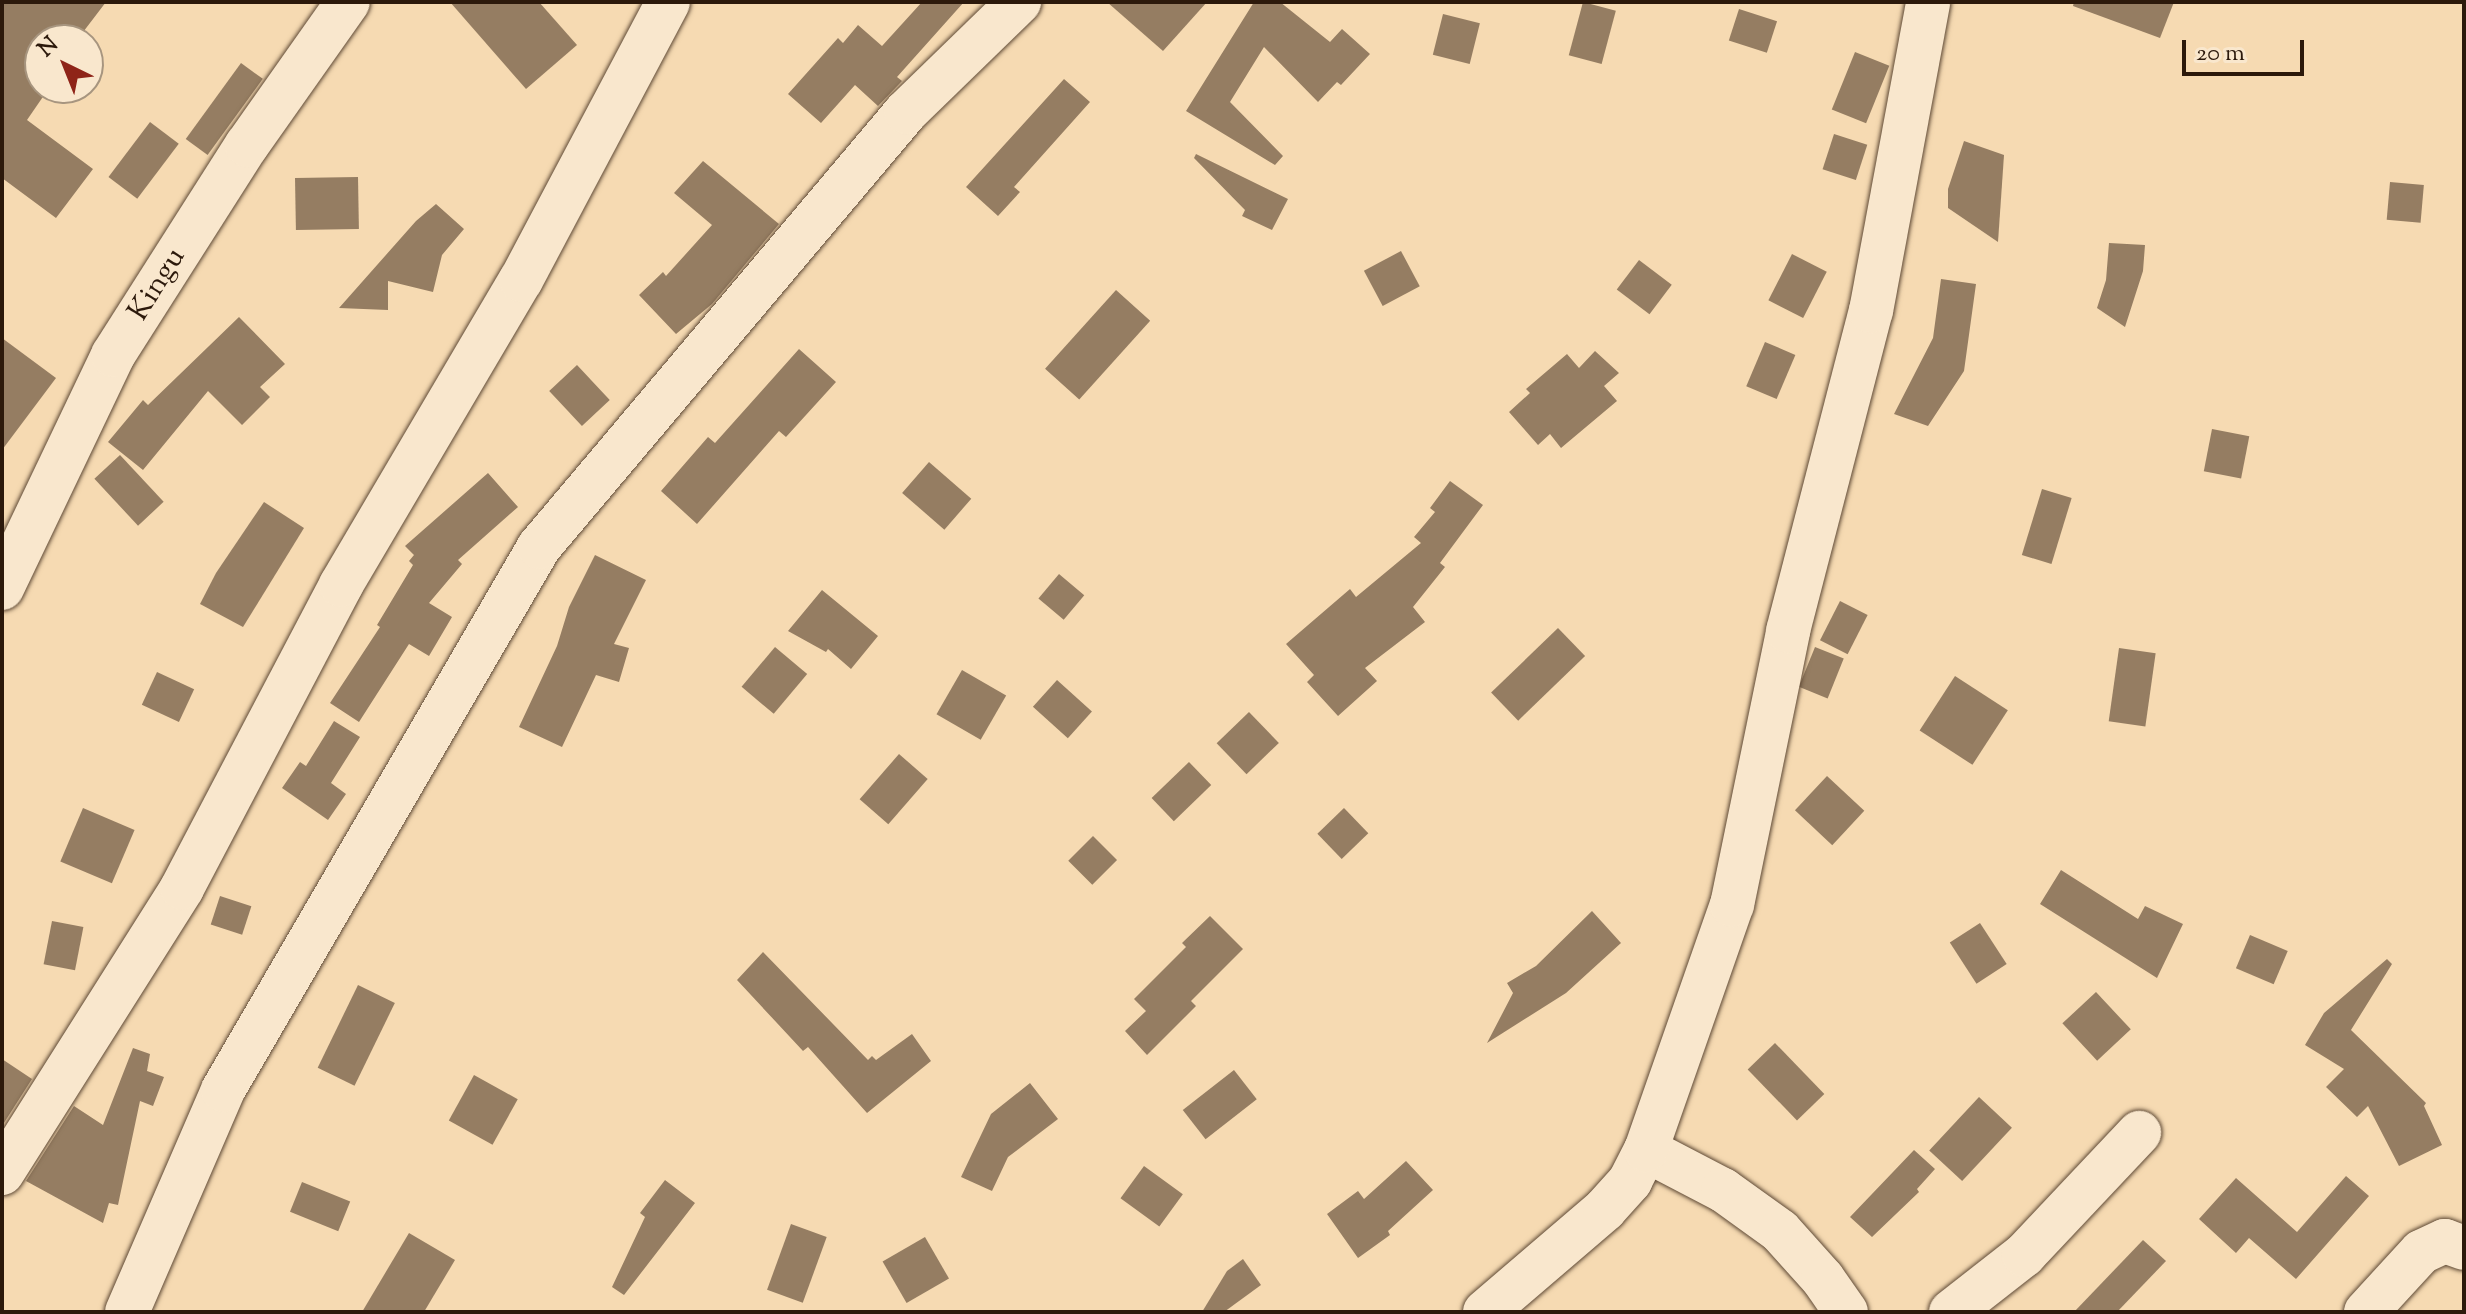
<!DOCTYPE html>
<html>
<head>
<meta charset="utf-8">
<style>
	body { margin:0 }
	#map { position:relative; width:2466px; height:1314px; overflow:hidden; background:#f6dab2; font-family:"Sorts Mill Goudy",serif }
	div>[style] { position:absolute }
	.building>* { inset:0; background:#957d62; transform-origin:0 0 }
	.roads { filter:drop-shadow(0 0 2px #5e4935) drop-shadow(0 0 2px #5e4935) }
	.minor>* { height:44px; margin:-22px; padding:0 22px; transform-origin:22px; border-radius:22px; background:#f9e7cd }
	span { translate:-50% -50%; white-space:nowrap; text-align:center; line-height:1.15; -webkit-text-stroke:6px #f9e7cd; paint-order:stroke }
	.street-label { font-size:30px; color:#2c190b }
	.frame { position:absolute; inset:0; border:4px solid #2c190b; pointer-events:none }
	.north { position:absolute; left:24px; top:24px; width:80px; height:80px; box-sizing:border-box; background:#f9e7cd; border:2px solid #a7957f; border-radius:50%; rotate:317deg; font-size:22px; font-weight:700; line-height:32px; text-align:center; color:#2c190b }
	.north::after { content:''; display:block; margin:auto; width:28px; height:36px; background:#8f2418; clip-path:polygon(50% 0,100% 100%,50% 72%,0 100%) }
	.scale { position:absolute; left:2182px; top:40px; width:122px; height:36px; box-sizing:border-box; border:4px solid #2c190b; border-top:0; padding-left:10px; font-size:24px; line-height:28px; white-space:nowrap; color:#2c190b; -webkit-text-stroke:6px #f9e7cd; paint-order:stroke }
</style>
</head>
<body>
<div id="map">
	<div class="building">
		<div style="clip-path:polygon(2px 2px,106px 2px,77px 40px,40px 40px,40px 88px,49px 88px,27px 120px,93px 169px,56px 218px,2px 178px)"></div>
		<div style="clip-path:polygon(450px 2px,539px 2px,577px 45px,526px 89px)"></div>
		<div style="clip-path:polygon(922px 2px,964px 2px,897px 77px,902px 81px,878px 106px,855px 85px,821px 123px,788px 94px,838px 38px,843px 43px,858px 25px,882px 46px)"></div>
		<div style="clip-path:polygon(1107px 2px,1207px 2px,1163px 51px)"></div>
		<div style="clip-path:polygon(1254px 2px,1280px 2px,1330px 42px,1342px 29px,1370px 54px,1341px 85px,1337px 82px,1318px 102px,1264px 47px,1230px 102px,1283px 156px,1275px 165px,1186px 111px)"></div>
		<div style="left:1583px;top:2px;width:34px;height:55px;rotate:15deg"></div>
		<div style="clip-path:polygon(2074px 2px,2174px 2px,2160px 38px,2073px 6px)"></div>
		<div style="left:1739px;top:9px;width:40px;height:33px;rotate:18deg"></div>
		<div style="left:1443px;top:14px;width:38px;height:42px;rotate:14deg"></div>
		<div style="left:1855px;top:52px;width:37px;height:62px;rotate:22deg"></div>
		<div style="left:241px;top:63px;width:27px;height:94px;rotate:36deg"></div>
		<div style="clip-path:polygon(1064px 79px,1090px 102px,1014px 187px,1020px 192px,998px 216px,966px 187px)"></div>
		<div style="left:150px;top:122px;width:36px;height:69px;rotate:37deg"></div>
		<div style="left:1834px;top:134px;width:35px;height:37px;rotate:18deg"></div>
		<div style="clip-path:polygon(1964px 141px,2004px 155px,1998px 242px,1948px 208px,1948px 189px)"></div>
		<div style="clip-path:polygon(1196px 154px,1288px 199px,1272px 230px,1242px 216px,1245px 210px,1194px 158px)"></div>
		<div style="clip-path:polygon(703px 161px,779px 224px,712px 304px,676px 334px,639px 295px,663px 272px,666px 276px,712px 225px,674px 193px)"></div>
		<div style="left:358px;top:177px;width:52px;height:63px;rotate:89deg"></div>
		<div style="left:2390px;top:182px;width:34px;height:38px;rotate:5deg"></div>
		<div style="clip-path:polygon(436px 204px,464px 229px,442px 255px,433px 292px,388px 281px,388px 310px,339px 308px,416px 221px)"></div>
		<div style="clip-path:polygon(2109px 243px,2145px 245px,2143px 271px,2125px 327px,2097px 308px,2106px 280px)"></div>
		<div style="left:1401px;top:251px;width:40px;height:42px;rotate:62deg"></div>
		<div style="left:1792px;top:254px;width:39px;height:52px;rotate:27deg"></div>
		<div style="left:1639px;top:260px;width:41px;height:37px;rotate:37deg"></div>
		<div style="clip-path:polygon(1941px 279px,1976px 284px,1964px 371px,1928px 426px,1894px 414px,1933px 338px)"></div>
		<div style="left:1116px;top:290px;width:46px;height:106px;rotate:42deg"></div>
		<div style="clip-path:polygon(239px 317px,285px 364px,260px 387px,270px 397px,242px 425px,208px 391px,143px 470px,108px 442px,143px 400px,148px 405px)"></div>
		<div style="clip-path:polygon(2px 338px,56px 378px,2px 450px)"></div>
		<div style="left:1765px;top:342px;width:33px;height:48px;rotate:23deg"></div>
		<div style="clip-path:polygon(799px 349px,836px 382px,786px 437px,779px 431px,697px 524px,661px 491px,708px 437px,715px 443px)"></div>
		<div style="clip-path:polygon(1595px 351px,1619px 373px,1604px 386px,1617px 401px,1561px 448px,1550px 434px,1538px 445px,1509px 412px,1530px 393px,1526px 389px,1567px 354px,1579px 368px)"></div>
		<div style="left:577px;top:365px;width:48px;height:38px;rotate:47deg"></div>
		<div style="left:2212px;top:429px;width:38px;height:43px;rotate:11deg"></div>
		<div style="left:120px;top:455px;width:64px;height:35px;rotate:47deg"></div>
		<div style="left:929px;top:462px;width:56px;height:41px;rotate:41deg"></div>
		<div style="clip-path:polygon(488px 473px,518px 507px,458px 560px,462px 564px,429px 603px,452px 617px,429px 656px,409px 644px,359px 722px,330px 703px,380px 627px,377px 625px,413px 565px,409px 561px,414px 555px,405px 546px)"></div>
		<div style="clip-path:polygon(1450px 481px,1483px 505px,1440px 563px,1445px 567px,1413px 607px,1425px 622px,1365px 668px,1377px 681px,1338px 716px,1307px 682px,1314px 675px,1286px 644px,1350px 589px,1356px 597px,1421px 543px,1414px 537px,1435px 512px,1430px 508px)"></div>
		<div style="left:2042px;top:489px;width:31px;height:69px;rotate:17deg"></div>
		<div style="clip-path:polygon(264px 502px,304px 528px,243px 627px,200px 604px,216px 573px)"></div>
		<div style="clip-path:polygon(595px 555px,646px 580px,614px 644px,629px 648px,619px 682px,596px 675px,562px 747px,519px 727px,557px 646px,569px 607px)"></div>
		<div style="left:1059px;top:574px;width:33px;height:32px;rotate:40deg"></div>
		<div style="clip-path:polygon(822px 590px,878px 636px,851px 669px,828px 649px,826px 652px,788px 631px)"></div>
		<div style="left:1840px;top:601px;width:31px;height:44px;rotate:27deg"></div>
		<div style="left:1558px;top:628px;width:39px;height:93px;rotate:46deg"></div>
		<div style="left:775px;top:647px;width:42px;height:52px;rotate:40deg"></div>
		<div style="left:1815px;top:647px;width:31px;height:43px;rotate:22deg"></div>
		<div style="left:2119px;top:648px;width:37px;height:74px;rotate:8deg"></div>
		<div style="left:962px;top:670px;width:51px;height:51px;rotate:30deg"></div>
		<div style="left:157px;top:672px;width:41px;height:36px;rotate:25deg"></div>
		<div style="left:1955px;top:676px;width:63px;height:65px;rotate:33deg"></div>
		<div style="left:1057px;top:680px;width:47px;height:36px;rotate:42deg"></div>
		<div style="left:1249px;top:712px;width:43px;height:45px;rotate:46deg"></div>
		<div style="clip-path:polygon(334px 721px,360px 737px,331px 783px,346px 794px,328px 820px,282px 788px,300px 762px,306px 766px)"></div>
		<div style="left:899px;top:754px;width:38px;height:60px;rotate:41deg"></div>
		<div style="left:1189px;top:762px;width:32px;height:52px;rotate:46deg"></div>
		<div style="left:1827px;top:776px;width:51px;height:47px;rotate:43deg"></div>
		<div style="left:83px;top:808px;width:56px;height:58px;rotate:23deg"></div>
		<div style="left:1344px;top:808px;width:35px;height:37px;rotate:46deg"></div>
		<div style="left:1093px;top:836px;width:34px;height:35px;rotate:45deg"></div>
		<div style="clip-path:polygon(2061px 870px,2138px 919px,2145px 906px,2183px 924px,2157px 978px,2040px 904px)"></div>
		<div style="left:220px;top:896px;width:33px;height:30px;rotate:18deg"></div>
		<div style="clip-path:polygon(1592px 911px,1621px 943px,1566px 993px,1487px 1043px,1513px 993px,1507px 983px,1536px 966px)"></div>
		<div style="clip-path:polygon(1210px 916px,1243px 949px,1191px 1001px,1196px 1006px,1147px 1055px,1125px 1031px,1146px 1011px,1134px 999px,1186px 947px,1182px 943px)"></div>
		<div style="left:52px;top:921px;width:32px;height:44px;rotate:11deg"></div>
		<div style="left:1980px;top:923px;width:49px;height:36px;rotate:57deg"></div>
		<div style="left:2250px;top:935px;width:41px;height:36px;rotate:23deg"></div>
		<div style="clip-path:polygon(763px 952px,868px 1060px,872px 1056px,876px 1060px,912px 1034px,931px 1061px,867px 1113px,808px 1047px,803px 1051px,737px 980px)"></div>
		<div style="clip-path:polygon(2387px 959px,2392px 964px,2351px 1030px,2426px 1103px,2424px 1106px,2442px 1145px,2399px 1166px,2368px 1106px,2357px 1117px,2326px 1087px,2344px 1069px,2305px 1045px,2324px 1013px)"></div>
		<div style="left:358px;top:985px;width:41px;height:92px;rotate:26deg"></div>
		<div style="left:2096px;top:992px;width:51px;height:46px;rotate:47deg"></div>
		<div style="left:1775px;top:1043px;width:71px;height:38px;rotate:46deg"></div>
		<div style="clip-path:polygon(133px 1048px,150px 1054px,147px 1071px,164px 1077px,153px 1106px,140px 1101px,118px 1205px,109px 1203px,103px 1223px,26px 1181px,74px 1106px,103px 1125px)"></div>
		<div style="clip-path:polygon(2px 1059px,32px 1079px,2px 1126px)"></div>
		<div style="left:1234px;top:1070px;width:37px;height:65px;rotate:52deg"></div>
		<div style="left:474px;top:1075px;width:50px;height:52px;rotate:29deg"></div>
		<div style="clip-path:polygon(1030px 1083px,1058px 1119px,1008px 1157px,992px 1191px,961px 1177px,991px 1114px)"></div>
		<div style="left:1979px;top:1097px;width:45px;height:73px;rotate:43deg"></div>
		<div style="clip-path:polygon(1914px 1150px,1935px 1169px,1917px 1189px,1919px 1192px,1872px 1237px,1850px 1217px)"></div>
		<div style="clip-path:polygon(1406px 1161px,1433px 1190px,1388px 1231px,1390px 1235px,1358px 1258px,1327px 1214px,1358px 1191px,1364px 1199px)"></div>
		<div style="left:1144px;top:1166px;width:48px;height:40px;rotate:36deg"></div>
		<div style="clip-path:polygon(2346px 1176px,2369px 1196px,2296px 1279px,2249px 1238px,2236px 1253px,2199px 1219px,2236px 1178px,2297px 1232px)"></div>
		<div style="clip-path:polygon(665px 1180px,695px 1203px,624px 1295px,612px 1287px,645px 1217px,640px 1213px)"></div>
		<div style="left:302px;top:1182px;width:52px;height:32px;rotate:22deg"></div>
		<div style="left:791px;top:1224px;width:38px;height:70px;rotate:20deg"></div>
		<div style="clip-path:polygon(409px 1233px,455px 1260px,424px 1312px,362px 1312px)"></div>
		<div style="left:925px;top:1237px;width:48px;height:49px;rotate:60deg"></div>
		<div style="clip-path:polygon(2143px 1240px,2166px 1261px,2117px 1312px,2074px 1312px)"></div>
		<div style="clip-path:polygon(1243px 1259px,1261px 1285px,1224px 1312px,1202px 1312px,1227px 1271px)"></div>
	</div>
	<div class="roads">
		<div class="minor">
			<div style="left:2px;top:588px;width:258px;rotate:-64.5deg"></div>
			<div style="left:113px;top:355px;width:249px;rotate:-57.5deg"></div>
			<div style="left:247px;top:145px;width:175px;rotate:-54.8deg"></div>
			<div style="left:1646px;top:1150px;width:87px;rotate:27.5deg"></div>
			<div style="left:1723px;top:1190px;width:70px;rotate:35.7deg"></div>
			<div style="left:1780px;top:1231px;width:64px;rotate:48.1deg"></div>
			<div style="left:1823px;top:1279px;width:40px;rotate:55.1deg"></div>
			<div style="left:2px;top:1173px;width:337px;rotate:-57.7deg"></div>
			<div style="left:182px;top:888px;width:342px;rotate:-62.3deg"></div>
			<div style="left:341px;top:585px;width:354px;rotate:-59.5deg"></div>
			<div style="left:521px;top:280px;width:314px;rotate:-62.1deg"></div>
			<div style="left:127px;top:1312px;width:242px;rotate:-66.6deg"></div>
			<div style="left:223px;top:1090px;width:628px;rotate:-59.8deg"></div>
			<div style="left:539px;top:547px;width:569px;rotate:-49.85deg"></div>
			<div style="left:906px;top:112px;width:158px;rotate:-44.2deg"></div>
			<div style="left:1485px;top:1312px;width:158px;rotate:-40.6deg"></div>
			<div style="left:1605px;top:1209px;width:38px;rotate:-48deg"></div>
			<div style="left:1630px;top:1181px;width:35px;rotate:-63deg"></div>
			<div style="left:1646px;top:1150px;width:260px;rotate:-70.7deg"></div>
			<div style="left:1732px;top:905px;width:280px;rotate:-78.4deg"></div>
			<div style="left:1788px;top:631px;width:331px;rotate:-75.5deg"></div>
			<div style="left:1871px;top:311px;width:314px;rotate:-79.5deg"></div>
			<div style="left:1951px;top:1312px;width:93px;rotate:-38deg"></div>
			<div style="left:2024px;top:1255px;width:168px;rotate:-46.7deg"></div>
			<div style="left:2366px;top:1312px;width:81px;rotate:-47.5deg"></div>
			<div style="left:2421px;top:1252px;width:26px;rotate:-25deg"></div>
			<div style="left:2445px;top:1241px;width:20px;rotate:20deg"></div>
		</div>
	</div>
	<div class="street-label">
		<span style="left:158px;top:285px;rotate:-58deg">Kingu</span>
	</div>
	<div class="frame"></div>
	<div class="north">N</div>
	<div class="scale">20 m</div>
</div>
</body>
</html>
